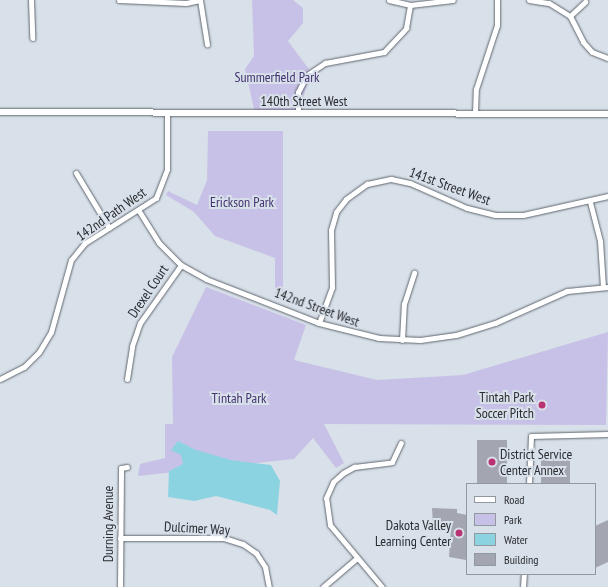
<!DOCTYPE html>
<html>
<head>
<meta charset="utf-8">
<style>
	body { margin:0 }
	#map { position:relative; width:608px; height:587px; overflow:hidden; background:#d8e0e9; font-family:"PT Sans Narrow",sans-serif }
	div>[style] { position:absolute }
	.green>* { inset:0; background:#c8c1e7 }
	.water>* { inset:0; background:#8cd3e1 }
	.building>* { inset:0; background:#a3a6b0; transform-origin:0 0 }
	.roads { filter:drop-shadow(0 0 1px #5f666e) drop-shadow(0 0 1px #5f666e) }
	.minor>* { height:5px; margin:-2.5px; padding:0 2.5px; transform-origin:2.5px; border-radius:2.5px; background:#fff }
	.tertiary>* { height:6px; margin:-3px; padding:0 3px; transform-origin:3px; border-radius:3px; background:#fff }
	.dots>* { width:11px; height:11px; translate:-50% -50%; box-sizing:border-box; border:2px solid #d8e0e9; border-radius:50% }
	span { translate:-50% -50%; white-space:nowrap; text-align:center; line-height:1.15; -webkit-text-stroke:4px #d8e0e9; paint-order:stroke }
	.park-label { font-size:14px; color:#433270 }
	.street-label { font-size:14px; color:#292c30 }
	.poi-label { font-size:14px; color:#292c30 }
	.right { translate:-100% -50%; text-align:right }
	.left { translate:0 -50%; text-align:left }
	.legend { position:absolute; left:466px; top:483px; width:130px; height:92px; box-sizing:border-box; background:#d8e0e9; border:1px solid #92989f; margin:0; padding:5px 7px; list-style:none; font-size:12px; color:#292c30 }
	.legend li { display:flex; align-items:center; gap:8px; height:20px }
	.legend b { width:20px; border:1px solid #92989f }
</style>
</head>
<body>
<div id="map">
	<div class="green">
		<div style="clip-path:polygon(252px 0,293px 0,303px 8px,303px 23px,288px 41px,311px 72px,298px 113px,255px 113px,245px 69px,254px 56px)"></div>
		<div style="clip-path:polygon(208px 131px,283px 131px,283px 301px,275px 298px,275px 258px,215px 236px,194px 212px,166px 195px,168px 191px,197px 205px,207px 180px)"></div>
		<div style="clip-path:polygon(206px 287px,306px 325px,294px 360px,377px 380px,463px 375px,608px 332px,606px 425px,324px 424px,344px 463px,336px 468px,313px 438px,294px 459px,138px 476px,140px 464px,165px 458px,165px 424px,173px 424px,172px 357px)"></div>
	</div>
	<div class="water">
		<div style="clip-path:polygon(178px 441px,196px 450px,231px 460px,271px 465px,280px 481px,277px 515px,270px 510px,216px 496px,194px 501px,168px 497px,169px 471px,183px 464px,181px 455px,171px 450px)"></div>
	</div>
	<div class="building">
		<div style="left:477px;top:440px;width:30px;height:44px"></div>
		<div style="left:541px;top:450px;width:29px;height:34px"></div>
		<div style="clip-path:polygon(432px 508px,457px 509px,457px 513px,467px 515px,466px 560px,449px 557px,451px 528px,433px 526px)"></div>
		<div style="clip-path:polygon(608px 520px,608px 562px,595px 568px,595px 526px)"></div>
	</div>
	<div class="roads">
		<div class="minor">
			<div style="left:31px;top:0;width:38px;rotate:88deg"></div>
			<div style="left:119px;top:0;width:67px;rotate:2.6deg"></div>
			<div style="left:186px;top:3px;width:14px;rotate:-12deg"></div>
			<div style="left:200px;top:0;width:45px;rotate:81deg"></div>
			<div style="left:389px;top:0;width:22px;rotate:13deg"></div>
			<div style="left:410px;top:5px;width:43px;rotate:-6.6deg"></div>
			<div style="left:529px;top:0;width:20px;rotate:9deg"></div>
			<div style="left:549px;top:3px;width:25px;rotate:32deg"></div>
			<div style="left:570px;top:16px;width:29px;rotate:63deg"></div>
			<div style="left:583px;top:42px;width:13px;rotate:48deg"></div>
			<div style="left:592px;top:52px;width:17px;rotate:21deg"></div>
			<div style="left:570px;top:16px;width:21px;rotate:-43deg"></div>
			<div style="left:298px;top:113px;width:21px;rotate:-90deg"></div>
			<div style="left:298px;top:92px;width:19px;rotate:-62deg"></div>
			<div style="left:307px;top:75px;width:22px;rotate:-34deg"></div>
			<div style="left:325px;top:63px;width:60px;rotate:-10.6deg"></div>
			<div style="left:384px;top:52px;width:33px;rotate:-47deg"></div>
			<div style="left:406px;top:28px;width:23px;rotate:-80deg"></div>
			<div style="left:475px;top:113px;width:24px;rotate:-88deg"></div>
			<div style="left:476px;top:89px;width:67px;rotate:-71.8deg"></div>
			<div style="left:497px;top:25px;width:25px;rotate:-90deg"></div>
			<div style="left:76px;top:173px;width:64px;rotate:59deg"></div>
			<div style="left:590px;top:202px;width:40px;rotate:75.6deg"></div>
			<div style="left:600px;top:241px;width:46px;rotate:86.3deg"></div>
			<div style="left:139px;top:211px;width:38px;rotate:58deg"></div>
			<div style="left:159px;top:243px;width:31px;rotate:45deg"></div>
			<div style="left:181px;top:265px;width:29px;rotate:29deg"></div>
			<div style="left:206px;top:279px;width:121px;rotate:21.3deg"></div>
			<div style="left:319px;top:323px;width:62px;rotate:14deg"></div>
			<div style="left:379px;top:338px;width:41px;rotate:2.8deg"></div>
			<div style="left:420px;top:340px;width:36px;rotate:-8deg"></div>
			<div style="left:456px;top:335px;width:41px;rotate:-17.1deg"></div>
			<div style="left:495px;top:323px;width:79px;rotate:-24deg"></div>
			<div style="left:567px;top:291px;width:41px;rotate:-5.6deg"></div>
			<div style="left:319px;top:323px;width:38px;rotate:-70deg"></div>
			<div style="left:332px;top:287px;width:57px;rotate:-91deg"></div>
			<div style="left:331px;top:230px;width:19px;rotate:-74deg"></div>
			<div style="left:336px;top:212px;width:16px;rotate:-52deg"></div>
			<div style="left:346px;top:199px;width:26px;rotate:-36deg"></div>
			<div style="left:367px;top:184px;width:25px;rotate:-12deg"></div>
			<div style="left:391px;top:179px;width:19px;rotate:12deg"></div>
			<div style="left:410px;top:183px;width:62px;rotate:23.7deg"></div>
			<div style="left:467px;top:208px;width:29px;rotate:14deg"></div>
			<div style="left:495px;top:215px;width:28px"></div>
			<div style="left:523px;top:215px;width:87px;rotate:-12.6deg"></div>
			<div style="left:402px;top:340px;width:36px;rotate:-87deg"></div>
			<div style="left:404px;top:304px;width:33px;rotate:-72deg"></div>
			<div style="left:0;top:379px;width:27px;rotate:-27deg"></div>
			<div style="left:24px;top:367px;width:21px;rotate:-45deg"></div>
			<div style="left:39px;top:352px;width:23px;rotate:-59deg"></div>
			<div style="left:51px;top:332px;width:75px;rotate:-74.5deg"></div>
			<div style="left:71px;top:260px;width:22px;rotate:-51deg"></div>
			<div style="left:85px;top:243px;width:84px;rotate:-32.4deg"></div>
			<div style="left:156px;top:198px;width:31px;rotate:-69deg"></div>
			<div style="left:167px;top:169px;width:57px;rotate:-90deg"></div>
			<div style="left:127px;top:379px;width:33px;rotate:-81deg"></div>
			<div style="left:132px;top:346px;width:24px;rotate:-71deg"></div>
			<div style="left:140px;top:323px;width:71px;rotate:-54.7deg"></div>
			<div style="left:529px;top:484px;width:48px;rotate:-87.6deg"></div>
			<div style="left:531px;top:436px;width:77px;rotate:-1.5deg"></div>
			<div style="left:120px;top:538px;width:104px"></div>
			<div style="left:224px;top:538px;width:20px;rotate:18deg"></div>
			<div style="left:243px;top:544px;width:16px;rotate:35deg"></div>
			<div style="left:256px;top:553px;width:17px;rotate:57deg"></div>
			<div style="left:265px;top:567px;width:20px;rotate:79deg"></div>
			<div style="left:120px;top:587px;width:119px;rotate:-89.5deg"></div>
			<div style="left:121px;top:468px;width:6px;rotate:-9deg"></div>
			<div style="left:323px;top:587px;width:45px;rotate:-40.5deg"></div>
			<div style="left:382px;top:587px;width:81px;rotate:-130deg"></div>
			<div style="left:330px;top:525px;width:27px;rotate:-98deg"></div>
			<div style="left:326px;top:498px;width:17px;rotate:-66deg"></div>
			<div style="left:333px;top:482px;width:13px;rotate:-42deg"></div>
			<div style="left:343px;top:473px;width:13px;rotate:-29deg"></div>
			<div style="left:354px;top:467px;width:38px;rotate:-7deg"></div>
			<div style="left:392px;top:462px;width:21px;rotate:-65deg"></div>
			<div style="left:523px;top:587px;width:13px;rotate:-86deg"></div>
		</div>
		<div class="tertiary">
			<div style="left:0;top:112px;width:608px;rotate:0.19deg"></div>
		</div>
	</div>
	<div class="dots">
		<div style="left:542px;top:405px;background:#b93273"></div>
		<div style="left:492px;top:462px;background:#b93273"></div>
		<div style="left:459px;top:533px;background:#b93273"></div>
	</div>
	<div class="park-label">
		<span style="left:277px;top:77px">Summerfield Park</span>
		<span style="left:242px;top:202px">Erickson Park</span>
		<span style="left:239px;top:398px">Tintah Park</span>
	</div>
	<div class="street-label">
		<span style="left:304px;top:101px">140th Street West</span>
		<span style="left:450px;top:186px;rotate:20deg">141st Street West</span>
		<span style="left:111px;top:214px;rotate:-35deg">142nd Path West</span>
		<span style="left:148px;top:291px;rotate:-56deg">Drexel Court</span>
		<span style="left:317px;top:307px;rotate:20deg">142nd Street West</span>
		<span style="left:108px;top:524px;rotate:-90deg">Durning Avenue</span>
		<span style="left:197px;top:528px;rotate:3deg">Dulcimer Way</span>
	</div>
	<div class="poi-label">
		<span class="right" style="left:534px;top:405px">Tintah Park<br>Soccer Pitch</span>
		<span class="left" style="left:500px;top:462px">District Service<br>Center Annex</span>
		<span class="right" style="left:451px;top:533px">Dakota Valley<br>Learning Center</span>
	</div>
	<ul class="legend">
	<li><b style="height:5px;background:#fff"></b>Road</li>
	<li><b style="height:11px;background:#c8c1e7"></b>Park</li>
	<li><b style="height:11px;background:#8cd3e1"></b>Water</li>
	<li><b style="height:11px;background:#a3a6b0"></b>Building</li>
	</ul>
</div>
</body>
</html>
